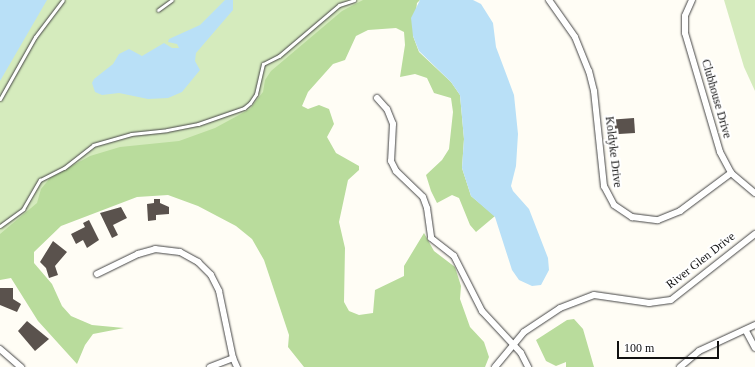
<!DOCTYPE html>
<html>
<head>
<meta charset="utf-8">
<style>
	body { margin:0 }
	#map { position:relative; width:755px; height:367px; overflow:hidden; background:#fffdf5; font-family:Georgia,serif }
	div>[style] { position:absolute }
	.green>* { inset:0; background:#d5ebbd }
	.forest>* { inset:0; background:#b9dc9c }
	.water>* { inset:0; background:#b9e0f7 }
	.building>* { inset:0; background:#5a524d; transform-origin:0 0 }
	.roads { filter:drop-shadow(0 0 1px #444) drop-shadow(0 0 1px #444) }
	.service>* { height:3px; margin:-1.5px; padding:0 1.5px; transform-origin:1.5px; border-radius:1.5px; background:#fff }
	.minor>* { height:6px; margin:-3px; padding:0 3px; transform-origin:3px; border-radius:3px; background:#fff }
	span { translate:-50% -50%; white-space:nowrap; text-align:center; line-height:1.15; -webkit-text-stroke:4px #fff; paint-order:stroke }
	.street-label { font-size:12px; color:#111 }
	.scale { position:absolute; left:617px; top:341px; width:102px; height:18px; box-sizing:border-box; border:2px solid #111; border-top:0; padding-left:5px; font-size:12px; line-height:14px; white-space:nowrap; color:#111; -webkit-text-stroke:3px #fff; paint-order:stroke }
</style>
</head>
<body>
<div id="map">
	<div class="green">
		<div style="clip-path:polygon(45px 0,372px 0,261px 105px,0 241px,0 80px)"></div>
		<div style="clip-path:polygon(724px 0,755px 0,755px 91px,744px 67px)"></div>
	</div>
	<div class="forest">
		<div style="clip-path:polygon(363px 0,420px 0,417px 3px,413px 36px,419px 52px,451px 82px,460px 95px,464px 139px,462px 168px,471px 196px,495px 216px,476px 232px,470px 225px,459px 198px,452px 195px,437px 203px,431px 191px,426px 175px,442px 160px,449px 149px,453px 112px,451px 98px,434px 93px,427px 78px,415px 74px,400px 77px,405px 45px,404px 32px,396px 28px,368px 30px,356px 36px,345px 60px,333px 64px,308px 92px,302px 106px,308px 109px,319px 105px,329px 109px,334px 124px,327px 137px,336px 153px,359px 166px,359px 170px,348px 180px,339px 222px,345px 248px,344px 302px,349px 311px,359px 315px,373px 313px,375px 290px,404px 276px,404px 266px,424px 233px,434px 251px,455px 267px,461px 286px,460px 299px,470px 327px,484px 342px,489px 357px,485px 367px,304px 367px,288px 347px,289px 335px,264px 260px,252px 239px,236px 226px,198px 206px,168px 195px,137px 197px,61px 226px,34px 252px,34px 263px,52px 284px,62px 306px,71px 316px,92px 325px,124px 328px,93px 334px,85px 345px,77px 364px,38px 321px,11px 278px,0 280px,0 234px,37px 203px,41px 189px,50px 178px,90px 156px,120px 147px,179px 141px,215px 128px,250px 109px,263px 92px,265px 80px,271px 71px,342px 11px)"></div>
		<div style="clip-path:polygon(574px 319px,583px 329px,594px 367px,566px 367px,566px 362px,556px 366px,546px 361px,536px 340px,567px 320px)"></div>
	</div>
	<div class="water">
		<div style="clip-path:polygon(0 0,47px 0,0 81px)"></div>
		<div style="clip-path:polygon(225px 0,233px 0,233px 10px,196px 53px,195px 61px,200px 70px,182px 92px,168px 98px,148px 99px,119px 93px,102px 95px,95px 92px,92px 83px,94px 79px,113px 64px,119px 54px,129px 49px,142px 56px,164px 43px,172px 48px,179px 48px,177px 44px,168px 42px,169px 39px,200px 25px)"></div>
		<div style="clip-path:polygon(420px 0,473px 0,481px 4px,493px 23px,496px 47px,514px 95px,518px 134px,516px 166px,511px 186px,513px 191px,529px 209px,548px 258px,549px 270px,541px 285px,532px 286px,519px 280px,512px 270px,495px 217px,471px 196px,462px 168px,464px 139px,460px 95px,451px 82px,419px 51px,413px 36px,411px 18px)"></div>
	</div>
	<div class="building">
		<div style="left:634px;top:118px;width:15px;height:20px;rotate:86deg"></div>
		<div style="clip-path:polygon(154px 199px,160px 199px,160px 203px,169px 207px,169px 214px,156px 215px,156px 220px,148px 221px,147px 204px,154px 203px)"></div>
		<div style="clip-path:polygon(121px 207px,127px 218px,113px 225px,118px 235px,112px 238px,100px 213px)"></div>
		<div style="clip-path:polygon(89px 220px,99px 240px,87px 248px,83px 240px,76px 244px,71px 234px,85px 227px,83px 223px)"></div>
		<div style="clip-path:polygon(53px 241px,67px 252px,55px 266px,58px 275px,49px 278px,46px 268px,40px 262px)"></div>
		<div style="clip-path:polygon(0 288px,13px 288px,13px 299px,21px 304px,17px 312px,0 305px)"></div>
		<div style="clip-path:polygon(27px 321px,49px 339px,35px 351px,18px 331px)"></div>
	</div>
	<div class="roads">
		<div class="service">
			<div style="left:158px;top:10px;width:17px;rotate:-36deg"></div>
			<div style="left:0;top:99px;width:71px;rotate:-60.6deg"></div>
			<div style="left:35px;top:37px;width:46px;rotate:-52.9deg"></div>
			<div style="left:0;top:226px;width:29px;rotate:-36deg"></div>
			<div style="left:23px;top:209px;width:34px;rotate:-60deg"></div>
			<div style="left:40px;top:180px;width:27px;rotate:-27deg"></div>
			<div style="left:64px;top:168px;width:37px;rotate:-38deg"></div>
			<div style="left:93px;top:145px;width:40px;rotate:-16deg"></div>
			<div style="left:131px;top:134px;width:36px;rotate:-6deg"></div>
			<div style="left:167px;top:130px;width:32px;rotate:-11deg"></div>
			<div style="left:198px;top:124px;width:49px;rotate:-19.2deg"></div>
			<div style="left:244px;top:108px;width:8px;rotate:-40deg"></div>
			<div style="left:250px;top:103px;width:11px;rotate:-56deg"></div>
			<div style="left:256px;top:94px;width:31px;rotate:-77deg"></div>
			<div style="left:263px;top:64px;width:18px;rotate:-27deg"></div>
			<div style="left:279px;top:56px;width:79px;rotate:-40.4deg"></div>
			<div style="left:339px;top:5px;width:16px;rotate:-18deg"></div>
		</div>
		<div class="minor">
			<div style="left:549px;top:0;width:45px;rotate:54.9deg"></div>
			<div style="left:575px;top:37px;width:37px;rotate:68deg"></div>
			<div style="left:589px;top:71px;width:21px;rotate:76deg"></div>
			<div style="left:594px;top:91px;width:96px;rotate:84deg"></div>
			<div style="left:604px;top:186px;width:21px;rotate:62deg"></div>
			<div style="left:614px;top:205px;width:22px;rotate:34deg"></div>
			<div style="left:632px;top:217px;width:26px;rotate:7deg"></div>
			<div style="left:658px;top:220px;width:24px;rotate:-22deg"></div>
			<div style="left:680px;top:211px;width:64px;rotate:-36.7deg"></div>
			<div style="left:692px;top:0;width:17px;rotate:114deg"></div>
			<div style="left:685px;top:16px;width:17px;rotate:90deg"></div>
			<div style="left:685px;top:33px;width:124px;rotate:73.6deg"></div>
			<div style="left:720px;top:152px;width:24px;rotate:62deg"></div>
			<div style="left:731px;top:173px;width:31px;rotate:40deg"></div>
			<div style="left:377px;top:98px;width:15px;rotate:48deg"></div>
			<div style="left:387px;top:109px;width:16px;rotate:68deg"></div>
			<div style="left:393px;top:124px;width:37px;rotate:93deg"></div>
			<div style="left:391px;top:161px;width:11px;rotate:63deg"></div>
			<div style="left:396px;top:171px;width:37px;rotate:44deg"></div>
			<div style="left:423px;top:197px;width:12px;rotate:70deg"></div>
			<div style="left:427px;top:208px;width:30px;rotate:82deg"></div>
			<div style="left:431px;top:238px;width:29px;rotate:38deg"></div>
			<div style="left:454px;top:256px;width:62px;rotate:63deg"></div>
			<div style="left:482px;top:311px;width:57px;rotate:47.1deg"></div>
			<div style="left:521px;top:353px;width:16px;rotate:63deg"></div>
			<div style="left:97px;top:274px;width:46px;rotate:-26deg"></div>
			<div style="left:138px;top:254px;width:18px;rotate:-16deg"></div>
			<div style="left:155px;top:249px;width:25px;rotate:7deg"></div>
			<div style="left:180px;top:252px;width:21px;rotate:29deg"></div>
			<div style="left:198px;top:262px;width:18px;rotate:45deg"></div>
			<div style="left:211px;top:275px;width:18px;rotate:63deg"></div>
			<div style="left:219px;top:291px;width:68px;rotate:78.2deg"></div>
			<div style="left:233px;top:358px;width:10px;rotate:66deg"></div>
			<div style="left:746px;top:331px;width:19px;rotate:62deg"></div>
			<div style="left:0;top:349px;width:28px;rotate:41deg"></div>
			<div style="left:210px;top:367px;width:25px;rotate:-21deg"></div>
			<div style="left:495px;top:367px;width:45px;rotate:-50.4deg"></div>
			<div style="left:524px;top:332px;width:43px;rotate:-33.7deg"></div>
			<div style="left:560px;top:308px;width:36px;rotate:-21deg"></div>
			<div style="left:594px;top:295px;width:56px;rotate:8.3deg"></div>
			<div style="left:649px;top:303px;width:22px;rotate:-8deg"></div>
			<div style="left:671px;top:300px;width:107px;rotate:-38.2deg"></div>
			<div style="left:680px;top:367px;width:25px;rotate:-40deg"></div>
			<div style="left:699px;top:351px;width:62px;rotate:-24.9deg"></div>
		</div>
	</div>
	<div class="street-label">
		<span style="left:716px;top:99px;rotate:74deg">Clubhouse Drive</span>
		<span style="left:613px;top:152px;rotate:83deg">Koldyke Drive</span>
		<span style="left:701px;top:261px;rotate:-38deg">River Glen Drive</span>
	</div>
	<div class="scale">100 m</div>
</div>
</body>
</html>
